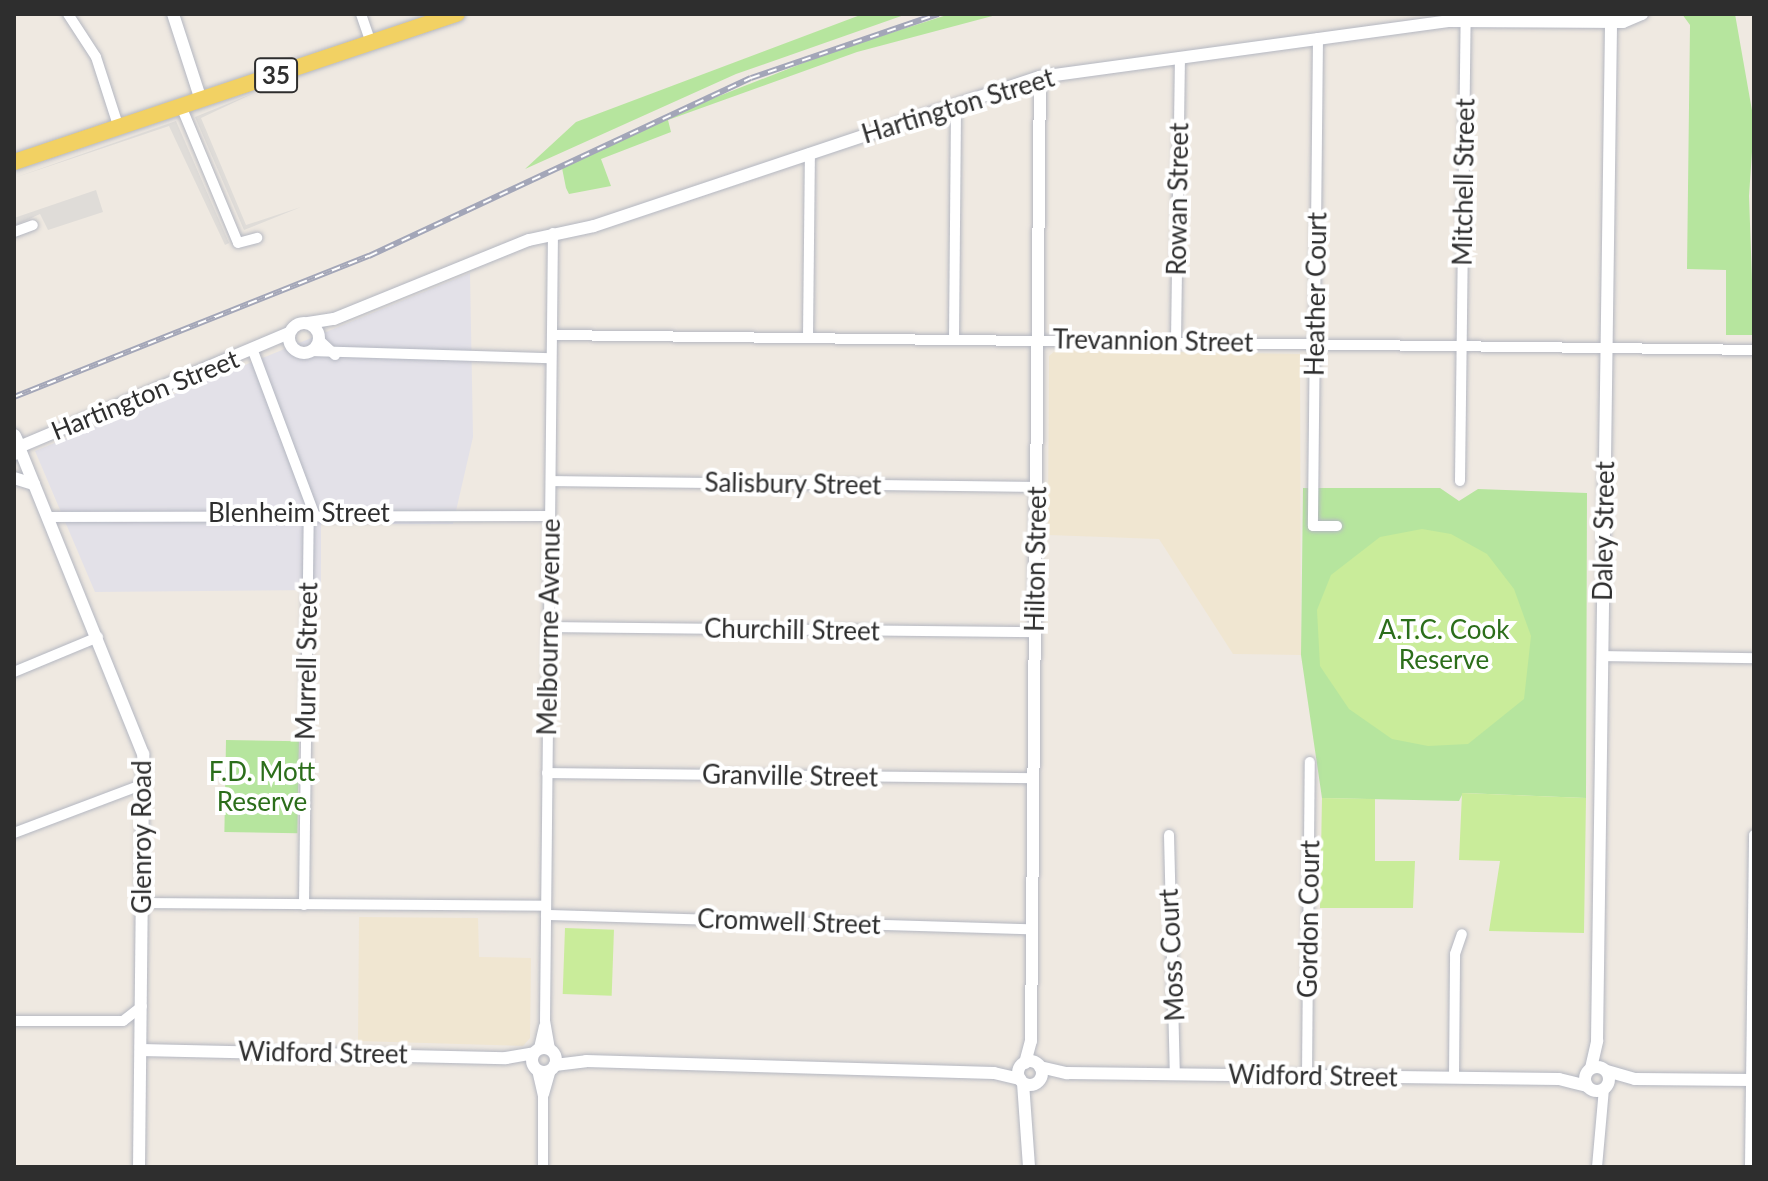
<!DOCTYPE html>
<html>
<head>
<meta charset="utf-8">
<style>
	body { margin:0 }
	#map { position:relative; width:1768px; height:1181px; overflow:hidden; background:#efe9e1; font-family:Lato,sans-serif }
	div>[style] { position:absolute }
	.industrial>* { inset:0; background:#e3e1e8 }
	.education>* { inset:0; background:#f0e6d1 }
	.green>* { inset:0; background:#b6e59e; transform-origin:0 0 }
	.pitch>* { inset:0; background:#c9ec9a; transform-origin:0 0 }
	.plaza>* { inset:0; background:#dfdcd8 }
	.roads { filter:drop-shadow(0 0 2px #b4b7c1) drop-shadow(0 0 2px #b4b7c1) }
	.minor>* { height:10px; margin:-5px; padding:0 5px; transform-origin:5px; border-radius:5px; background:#fff }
	.tertiary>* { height:12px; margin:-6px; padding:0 6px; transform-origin:6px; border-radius:6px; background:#fff }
	.tertiary>.ring { margin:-6px; padding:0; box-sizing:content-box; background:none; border:12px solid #fff; border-radius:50% }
	.secondary>* { height:14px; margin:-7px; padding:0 7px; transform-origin:7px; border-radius:7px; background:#fff }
	.primary>* { height:16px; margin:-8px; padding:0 8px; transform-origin:8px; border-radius:8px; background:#f2d163 }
	.rail>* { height:6px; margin-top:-3px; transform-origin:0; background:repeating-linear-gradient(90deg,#fff 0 9px,#a3a6b8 0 18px); box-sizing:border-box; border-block:2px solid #a3a6b8 }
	span { translate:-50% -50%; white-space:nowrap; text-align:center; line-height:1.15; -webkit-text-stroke:8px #fff; paint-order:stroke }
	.shield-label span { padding:2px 6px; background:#fff; border:2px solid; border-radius:6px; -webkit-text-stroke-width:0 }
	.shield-label { font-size:24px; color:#2e2e2e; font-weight:700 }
	.street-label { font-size:26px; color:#2e2e2e }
	.park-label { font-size:26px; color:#2c6e1b }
	.frame { position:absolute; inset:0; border:16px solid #2e2e2e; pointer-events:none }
</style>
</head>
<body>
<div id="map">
	<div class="industrial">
		<div style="clip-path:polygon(470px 273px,473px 437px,453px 524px,321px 524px,321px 590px,95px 592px,35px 451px)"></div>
	</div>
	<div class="education">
		<div style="clip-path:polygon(1056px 350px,1300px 354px,1301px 655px,1233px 654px,1159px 539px,1048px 535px,1049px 356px)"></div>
		<div style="clip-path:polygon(359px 917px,478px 918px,479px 957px,531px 958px,530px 1038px,523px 1046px,358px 1041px)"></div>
	</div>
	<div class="green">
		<div style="clip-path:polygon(863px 14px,907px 14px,736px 74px,525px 169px,576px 122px)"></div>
		<div style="clip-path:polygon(950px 14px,1000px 14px,857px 52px,668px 120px,671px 132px,601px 159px,611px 186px,569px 194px,566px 188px,562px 168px,653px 122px,831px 52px)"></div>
		<div style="clip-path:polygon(1682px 14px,1735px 14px,1754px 122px,1749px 196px,1754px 335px,1726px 335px,1726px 270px,1687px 269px,1690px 25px)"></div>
		<div style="clip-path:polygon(1303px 488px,1440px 488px,1459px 501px,1478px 489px,1587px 493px,1586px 798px,1463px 793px,1459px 801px,1322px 798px,1301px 655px)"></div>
		<div style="left:226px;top:740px;width:73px;height:92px;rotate:1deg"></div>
	</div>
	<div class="pitch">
		<div style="clip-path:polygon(1422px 529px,1451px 534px,1487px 554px,1514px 589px,1531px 636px,1524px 699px,1468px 744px,1428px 746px,1392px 739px,1349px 709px,1320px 666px,1317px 610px,1331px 575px,1380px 537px)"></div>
		<div style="clip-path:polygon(1462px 793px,1586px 798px,1584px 933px,1489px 931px,1500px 861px,1459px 860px)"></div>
		<div style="clip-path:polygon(1322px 798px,1375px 799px,1375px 861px,1415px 861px,1413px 908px,1320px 908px)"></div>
		<div style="left:565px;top:928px;width:49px;height:66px;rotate:2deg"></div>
	</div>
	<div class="plaza">
		<div style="clip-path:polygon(254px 93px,201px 118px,246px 225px,301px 207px,244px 230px,195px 117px)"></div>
		<div style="clip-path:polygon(176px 121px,229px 243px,225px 245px,169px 126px,14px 178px)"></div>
		<div style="clip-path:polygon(96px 190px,103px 212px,48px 230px,40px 214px,14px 226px,14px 218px)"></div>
	</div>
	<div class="roads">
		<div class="minor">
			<div style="left:68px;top:14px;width:51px;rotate:56.9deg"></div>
			<div style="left:96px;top:57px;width:75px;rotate:72.1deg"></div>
			<div style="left:361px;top:14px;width:31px;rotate:71deg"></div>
			<div style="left:1318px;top:38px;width:488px;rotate:90.6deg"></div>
			<div style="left:1313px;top:526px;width:24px"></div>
			<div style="left:181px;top:106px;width:148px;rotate:67.4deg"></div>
			<div style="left:238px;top:243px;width:20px;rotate:-15deg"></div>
			<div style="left:14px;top:232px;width:20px;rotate:-20deg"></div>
			<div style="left:552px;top:335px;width:1202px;rotate:0.71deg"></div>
			<div style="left:808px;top:337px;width:184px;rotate:-89.4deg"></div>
			<div style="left:954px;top:339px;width:235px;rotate:-89.5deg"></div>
			<div style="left:319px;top:340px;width:22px;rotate:43deg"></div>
			<div style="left:1176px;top:341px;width:283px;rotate:-89.2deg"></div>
			<div style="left:253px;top:351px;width:173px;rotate:69.4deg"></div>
			<div style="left:310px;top:351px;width:241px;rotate:1.7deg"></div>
			<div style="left:551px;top:481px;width:485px;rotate:0.7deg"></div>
			<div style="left:1460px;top:481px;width:461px;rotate:-89.3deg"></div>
			<div style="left:48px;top:517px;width:502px;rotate:-0.11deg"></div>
			<div style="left:549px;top:627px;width:486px;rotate:0.6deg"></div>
			<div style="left:1602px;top:656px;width:152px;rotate:0.8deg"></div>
			<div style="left:14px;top:672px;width:91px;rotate:-22.6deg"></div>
			<div style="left:547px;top:773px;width:487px;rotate:0.6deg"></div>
			<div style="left:14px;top:833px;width:139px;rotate:-20.7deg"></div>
			<div style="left:1169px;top:835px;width:239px;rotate:88.6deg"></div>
			<div style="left:143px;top:903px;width:403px;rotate:0.4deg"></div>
			<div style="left:304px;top:905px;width:392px;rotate:-89.3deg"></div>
			<div style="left:546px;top:915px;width:486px;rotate:1.7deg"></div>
			<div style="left:14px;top:1021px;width:109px"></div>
			<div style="left:123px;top:1021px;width:24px;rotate:-38deg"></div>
			<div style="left:539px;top:1048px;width:22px;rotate:-77deg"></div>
			<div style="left:550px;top:1049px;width:28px;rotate:-100deg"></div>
			<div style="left:545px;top:1021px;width:788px;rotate:-89.42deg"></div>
			<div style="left:537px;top:1070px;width:26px;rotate:77deg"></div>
			<div style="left:543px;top:1095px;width:72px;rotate:90deg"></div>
			<div style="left:1307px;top:1076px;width:314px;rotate:-89.5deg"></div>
			<div style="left:1454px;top:1077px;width:123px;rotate:-89.5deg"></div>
			<div style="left:1455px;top:954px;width:21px;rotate:-71deg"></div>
			<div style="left:544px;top:1094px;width:25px;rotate:-74deg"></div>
			<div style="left:1597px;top:1167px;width:79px;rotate:-84.9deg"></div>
			<div style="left:1750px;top:1167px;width:332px;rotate:-89.3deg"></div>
		</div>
		<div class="tertiary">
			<div style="left:173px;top:14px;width:90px;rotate:72deg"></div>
			<div style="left:308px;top:323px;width:26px;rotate:-9deg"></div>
			<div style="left:334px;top:319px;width:210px;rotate:-22.1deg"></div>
			<div style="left:529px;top:240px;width:66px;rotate:-12.2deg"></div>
			<div style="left:594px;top:226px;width:470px;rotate:-18.5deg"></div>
			<div style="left:1040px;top:77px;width:412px;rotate:-7.8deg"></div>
			<div style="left:1448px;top:21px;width:175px;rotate:0.3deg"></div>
			<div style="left:1623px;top:22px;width:21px;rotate:-23deg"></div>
			<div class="ring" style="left:289px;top:323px;width:18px;height:18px"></div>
			<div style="left:14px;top:478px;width:21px;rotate:17deg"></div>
			<div class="ring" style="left:532px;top:1048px;width:12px;height:12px"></div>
			<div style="left:141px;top:1050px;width:365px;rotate:1.3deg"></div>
			<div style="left:506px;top:1058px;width:27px;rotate:-10deg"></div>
			<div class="ring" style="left:1018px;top:1061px;width:12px;height:12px"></div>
			<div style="left:1025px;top:1063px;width:23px;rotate:-75deg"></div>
			<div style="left:1031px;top:1041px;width:964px;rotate:-89.47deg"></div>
			<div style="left:555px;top:1065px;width:31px;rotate:-7deg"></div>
			<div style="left:586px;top:1061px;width:408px;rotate:1.7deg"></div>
			<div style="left:994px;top:1073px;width:27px;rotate:13deg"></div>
			<div class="ring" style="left:1585px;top:1067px;width:12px;height:12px"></div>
			<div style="left:1040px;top:1067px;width:28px;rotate:13deg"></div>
			<div style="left:1067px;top:1073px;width:492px;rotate:0.7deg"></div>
			<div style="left:1559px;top:1079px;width:29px;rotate:14deg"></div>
			<div style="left:1591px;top:1068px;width:28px;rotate:-77deg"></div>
			<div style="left:1597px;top:1041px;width:1019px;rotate:-89.21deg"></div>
			<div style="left:1607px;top:1071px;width:29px;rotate:16deg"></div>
			<div style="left:1635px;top:1079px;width:119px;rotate:0.5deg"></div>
			<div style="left:1023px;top:1083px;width:84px;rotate:85.9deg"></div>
			<div style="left:139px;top:1167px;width:413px;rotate:-89.4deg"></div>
			<div style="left:143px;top:754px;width:331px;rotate:-112deg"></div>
			<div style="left:19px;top:447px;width:293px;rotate:-22.9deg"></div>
		</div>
		<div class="secondary">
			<div style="left:14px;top:436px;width:12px;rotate:66deg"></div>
			<div style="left:19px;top:447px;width:8px;rotate:130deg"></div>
		</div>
		<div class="primary">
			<div style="left:14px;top:162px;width:467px;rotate:-18.5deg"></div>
		</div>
	</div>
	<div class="rail">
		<div style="left:14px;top:397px;width:382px;rotate:-21.7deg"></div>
		<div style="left:369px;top:256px;width:421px;rotate:-25deg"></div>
		<div style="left:751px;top:78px;width:198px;rotate:-18.9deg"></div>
	</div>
	<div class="shield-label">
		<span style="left:276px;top:75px">35</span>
	</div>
	<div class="street-label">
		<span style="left:958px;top:106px;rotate:-17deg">Hartington Street</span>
		<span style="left:1464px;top:182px;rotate:-89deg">Mitchell Street</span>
		<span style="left:1178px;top:199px;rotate:-89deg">Rowan Street</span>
		<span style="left:1316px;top:294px;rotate:-89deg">Heather Court</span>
		<span style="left:1153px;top:341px;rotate:1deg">Trevannion Street</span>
		<span style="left:145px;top:395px;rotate:-22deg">Hartington Street</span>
		<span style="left:793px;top:484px;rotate:1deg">Salisbury Street</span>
		<span style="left:299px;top:513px">Blenheim Street</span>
		<span style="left:1604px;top:531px;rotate:-89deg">Daley Street</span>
		<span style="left:1036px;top:559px;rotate:-89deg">Hilton Street</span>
		<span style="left:549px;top:627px;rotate:-89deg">Melbourne Avenue</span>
		<span style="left:792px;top:630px;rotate:1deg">Churchill Street</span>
		<span style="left:307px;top:661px;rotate:-89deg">Murrell Street</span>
		<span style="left:790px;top:776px;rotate:1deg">Granville Street</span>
		<span style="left:142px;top:837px;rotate:-90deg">Glenroy Road</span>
		<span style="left:1309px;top:919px;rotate:-89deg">Gordon Court</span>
		<span style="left:789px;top:922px;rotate:2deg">Cromwell Street</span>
		<span style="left:1172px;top:955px;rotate:-93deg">Moss Court</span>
		<span style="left:323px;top:1053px;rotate:1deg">Widford Street</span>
		<span style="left:1313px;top:1076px;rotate:1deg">Widford Street</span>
	</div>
	<div class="park-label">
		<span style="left:1444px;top:645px">A.T.C. Cook<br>Reserve</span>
		<span style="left:262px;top:787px">F.D. Mott<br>Reserve</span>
	</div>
	<div class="frame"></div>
</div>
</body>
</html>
